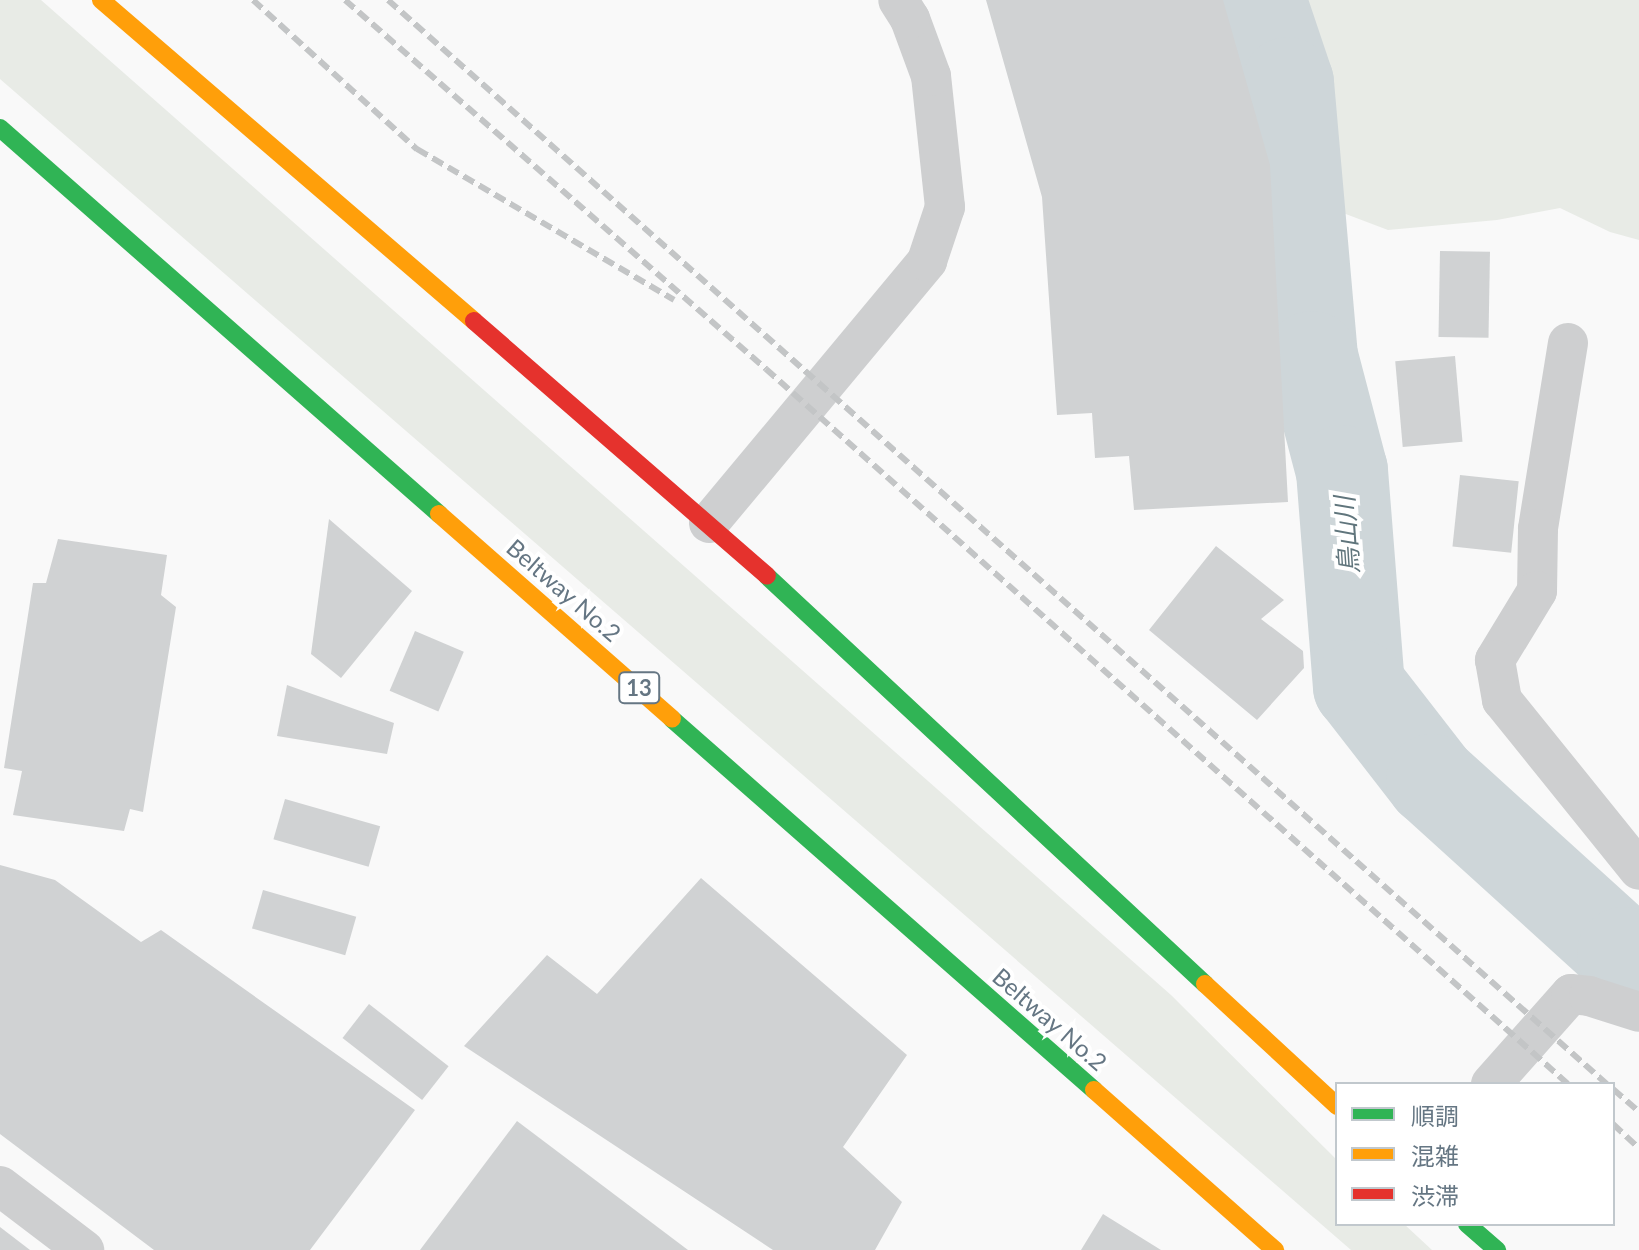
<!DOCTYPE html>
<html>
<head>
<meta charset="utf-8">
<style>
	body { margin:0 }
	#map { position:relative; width:1639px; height:1250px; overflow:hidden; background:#f9f9f9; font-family:Lato,"Noto Sans JP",sans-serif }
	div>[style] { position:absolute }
	.green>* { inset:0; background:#e8ebe6 }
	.river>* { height:92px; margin:-46px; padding:0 46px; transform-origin:46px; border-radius:46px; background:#ced6d9 }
	.building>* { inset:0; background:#d0d2d3; transform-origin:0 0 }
	.street>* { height:40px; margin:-20px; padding:0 20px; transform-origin:20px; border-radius:20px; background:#cecfd0 }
	.fast>* { height:18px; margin:-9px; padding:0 9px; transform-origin:9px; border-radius:9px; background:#30b455 }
	.slow>* { height:18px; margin:-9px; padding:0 9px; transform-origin:9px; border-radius:9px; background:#ff9f0a }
	.jam>* { height:18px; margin:-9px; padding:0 9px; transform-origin:9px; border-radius:9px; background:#e5322d }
	.rail>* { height:6px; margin-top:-3px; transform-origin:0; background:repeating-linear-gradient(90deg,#c3c5c6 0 12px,transparent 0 18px) }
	span { translate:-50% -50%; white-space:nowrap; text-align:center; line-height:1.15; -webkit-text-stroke:8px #fff; paint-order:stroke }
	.shield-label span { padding:2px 6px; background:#fff; border:2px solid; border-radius:6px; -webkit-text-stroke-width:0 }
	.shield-label { font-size:22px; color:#657683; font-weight:700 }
	.street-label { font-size:24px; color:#657683 }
	.water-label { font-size:26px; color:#60757c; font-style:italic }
	.legend { position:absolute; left:1335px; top:1082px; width:280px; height:144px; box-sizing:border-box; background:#fff; border:2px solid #c1c8cd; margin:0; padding:10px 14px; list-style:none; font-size:24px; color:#657683 }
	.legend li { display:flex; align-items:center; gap:16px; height:40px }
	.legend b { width:40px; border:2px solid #c1c8cd }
</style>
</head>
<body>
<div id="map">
	<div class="green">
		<div style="clip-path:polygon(0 0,41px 0,1171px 995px,1337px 1160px,1337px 1224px,1404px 1224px,1432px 1250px,1351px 1250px,0 79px)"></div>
		<div style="clip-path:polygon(1277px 0,1639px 0,1639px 240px,1610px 232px,1560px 208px,1497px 220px,1388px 230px,1314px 202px,1303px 69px)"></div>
	</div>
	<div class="river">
		<div style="left:1260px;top:0;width:88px;rotate:71.4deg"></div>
		<div style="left:1288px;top:83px;width:275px;rotate:85deg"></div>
		<div style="left:1312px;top:357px;width:118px;rotate:75.3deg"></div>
		<div style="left:1342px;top:471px;width:216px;rotate:85.5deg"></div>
		<div style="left:1359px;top:686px;width:119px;rotate:52.2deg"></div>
		<div style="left:1432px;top:780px;width:258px;rotate:42.2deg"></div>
		<div style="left:1623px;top:953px;width:17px;rotate:17deg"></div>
	</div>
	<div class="building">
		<div style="clip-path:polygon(986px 0,1223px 0,1270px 165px,1288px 502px,1134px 510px,1129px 456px,1095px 458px,1092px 413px,1057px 415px,1042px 197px)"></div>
		<div style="left:1440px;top:251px;width:50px;height:86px;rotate:1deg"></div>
		<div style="left:1455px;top:356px;width:86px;height:60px;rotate:85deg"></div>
		<div style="left:1460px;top:475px;width:59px;height:72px;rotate:6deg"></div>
		<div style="clip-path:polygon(329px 519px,412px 591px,341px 678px,311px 654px)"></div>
		<div style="clip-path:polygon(58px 539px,167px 555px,161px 595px,176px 607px,143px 812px,130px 809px,124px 831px,13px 815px,22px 771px,4px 768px,33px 583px,46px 583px)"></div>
		<div style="clip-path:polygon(1216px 546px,1284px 600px,1261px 619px,1303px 651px,1304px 668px,1257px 720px,1149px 630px)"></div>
		<div style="left:415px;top:631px;width:53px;height:65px;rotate:23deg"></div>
		<div style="clip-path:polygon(287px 685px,394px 723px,387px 754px,277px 736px)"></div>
		<div style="left:285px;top:799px;width:99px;height:42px;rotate:16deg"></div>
		<div style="clip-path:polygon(0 865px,55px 880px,141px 942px,161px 930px,415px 1110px,310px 1250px,154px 1250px,0 1134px)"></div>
		<div style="clip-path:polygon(701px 878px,907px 1055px,843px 1147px,902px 1202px,875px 1250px,773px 1250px,464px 1046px,547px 955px,597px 994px)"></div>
		<div style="left:263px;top:890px;width:97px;height:40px;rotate:16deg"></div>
		<div style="left:369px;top:1004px;width:101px;height:43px;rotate:38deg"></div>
		<div style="clip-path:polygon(517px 1121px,688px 1250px,420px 1250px)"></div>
		<div style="clip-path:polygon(1103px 1214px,1161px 1250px,1081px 1250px)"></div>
		<div style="clip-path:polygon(0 1227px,30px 1250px,0 1250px)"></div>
	</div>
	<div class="street">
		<div style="left:1568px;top:343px;width:188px;rotate:99.2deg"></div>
		<div style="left:1538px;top:529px;width:62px;rotate:90.9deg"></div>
		<div style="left:1537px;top:591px;width:81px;rotate:121.3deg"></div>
		<div style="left:1495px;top:660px;width:41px;rotate:80.1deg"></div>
		<div style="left:1502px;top:700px;width:218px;rotate:51.1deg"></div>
		<div style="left:709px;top:523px;width:341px;rotate:-50.2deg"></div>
		<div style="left:927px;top:261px;width:57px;rotate:-71.6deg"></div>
		<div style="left:945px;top:207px;width:132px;rotate:-96.1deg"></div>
		<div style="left:931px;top:76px;width:61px;rotate:-110.2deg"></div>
		<div style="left:910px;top:19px;width:22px;rotate:-122deg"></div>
		<div style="left:1491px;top:1084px;width:120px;rotate:-48.4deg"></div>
		<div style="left:1571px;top:994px;width:18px;rotate:6deg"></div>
		<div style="left:1589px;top:996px;width:52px;rotate:17.7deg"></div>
		<div style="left:0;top:1186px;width:106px;rotate:37.3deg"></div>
	</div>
	<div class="fast">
		<div style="left:0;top:128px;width:585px;rotate:41.32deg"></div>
		<div style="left:767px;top:576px;width:599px;rotate:42.97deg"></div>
		<div style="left:672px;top:719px;width:562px;rotate:41.32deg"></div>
		<div style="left:1467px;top:1224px;width:40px;rotate:41deg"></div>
	</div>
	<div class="slow">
		<div style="left:101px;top:0;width:492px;rotate:40.7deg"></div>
		<div style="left:439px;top:514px;width:310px;rotate:41.3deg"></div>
		<div style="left:1205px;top:984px;width:180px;rotate:42.7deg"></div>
		<div style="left:1094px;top:1090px;width:242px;rotate:41.5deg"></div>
	</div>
	<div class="jam">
		<div style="left:474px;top:321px;width:388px;rotate:41deg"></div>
	</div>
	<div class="rail">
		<div style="left:253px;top:0;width:222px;rotate:42.3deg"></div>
		<div style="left:417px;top:149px;width:298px;rotate:30.4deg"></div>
		<div style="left:345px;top:0;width:560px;rotate:41.23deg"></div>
		<div style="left:766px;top:369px;width:1074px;rotate:41.72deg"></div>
		<div style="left:388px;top:0;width:1631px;rotate:41.65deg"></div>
		<div style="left:1613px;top:1089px;width:35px;rotate:41deg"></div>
		<div style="left:1613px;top:1124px;width:35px;rotate:43deg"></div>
	</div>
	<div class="shield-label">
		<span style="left:639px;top:688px">13</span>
	</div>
	<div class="street-label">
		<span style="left:564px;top:590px;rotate:41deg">Beltway No.2</span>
		<span style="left:1050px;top:1019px;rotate:41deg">Beltway No.2</span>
	</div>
	<div class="water-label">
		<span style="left:1347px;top:535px;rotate:-94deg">鳥山川</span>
	</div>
	<ul class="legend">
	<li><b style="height:10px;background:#30b455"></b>順調</li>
	<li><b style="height:10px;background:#ff9f0a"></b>混雑</li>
	<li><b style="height:10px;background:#e5322d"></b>渋滞</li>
	</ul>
</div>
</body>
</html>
